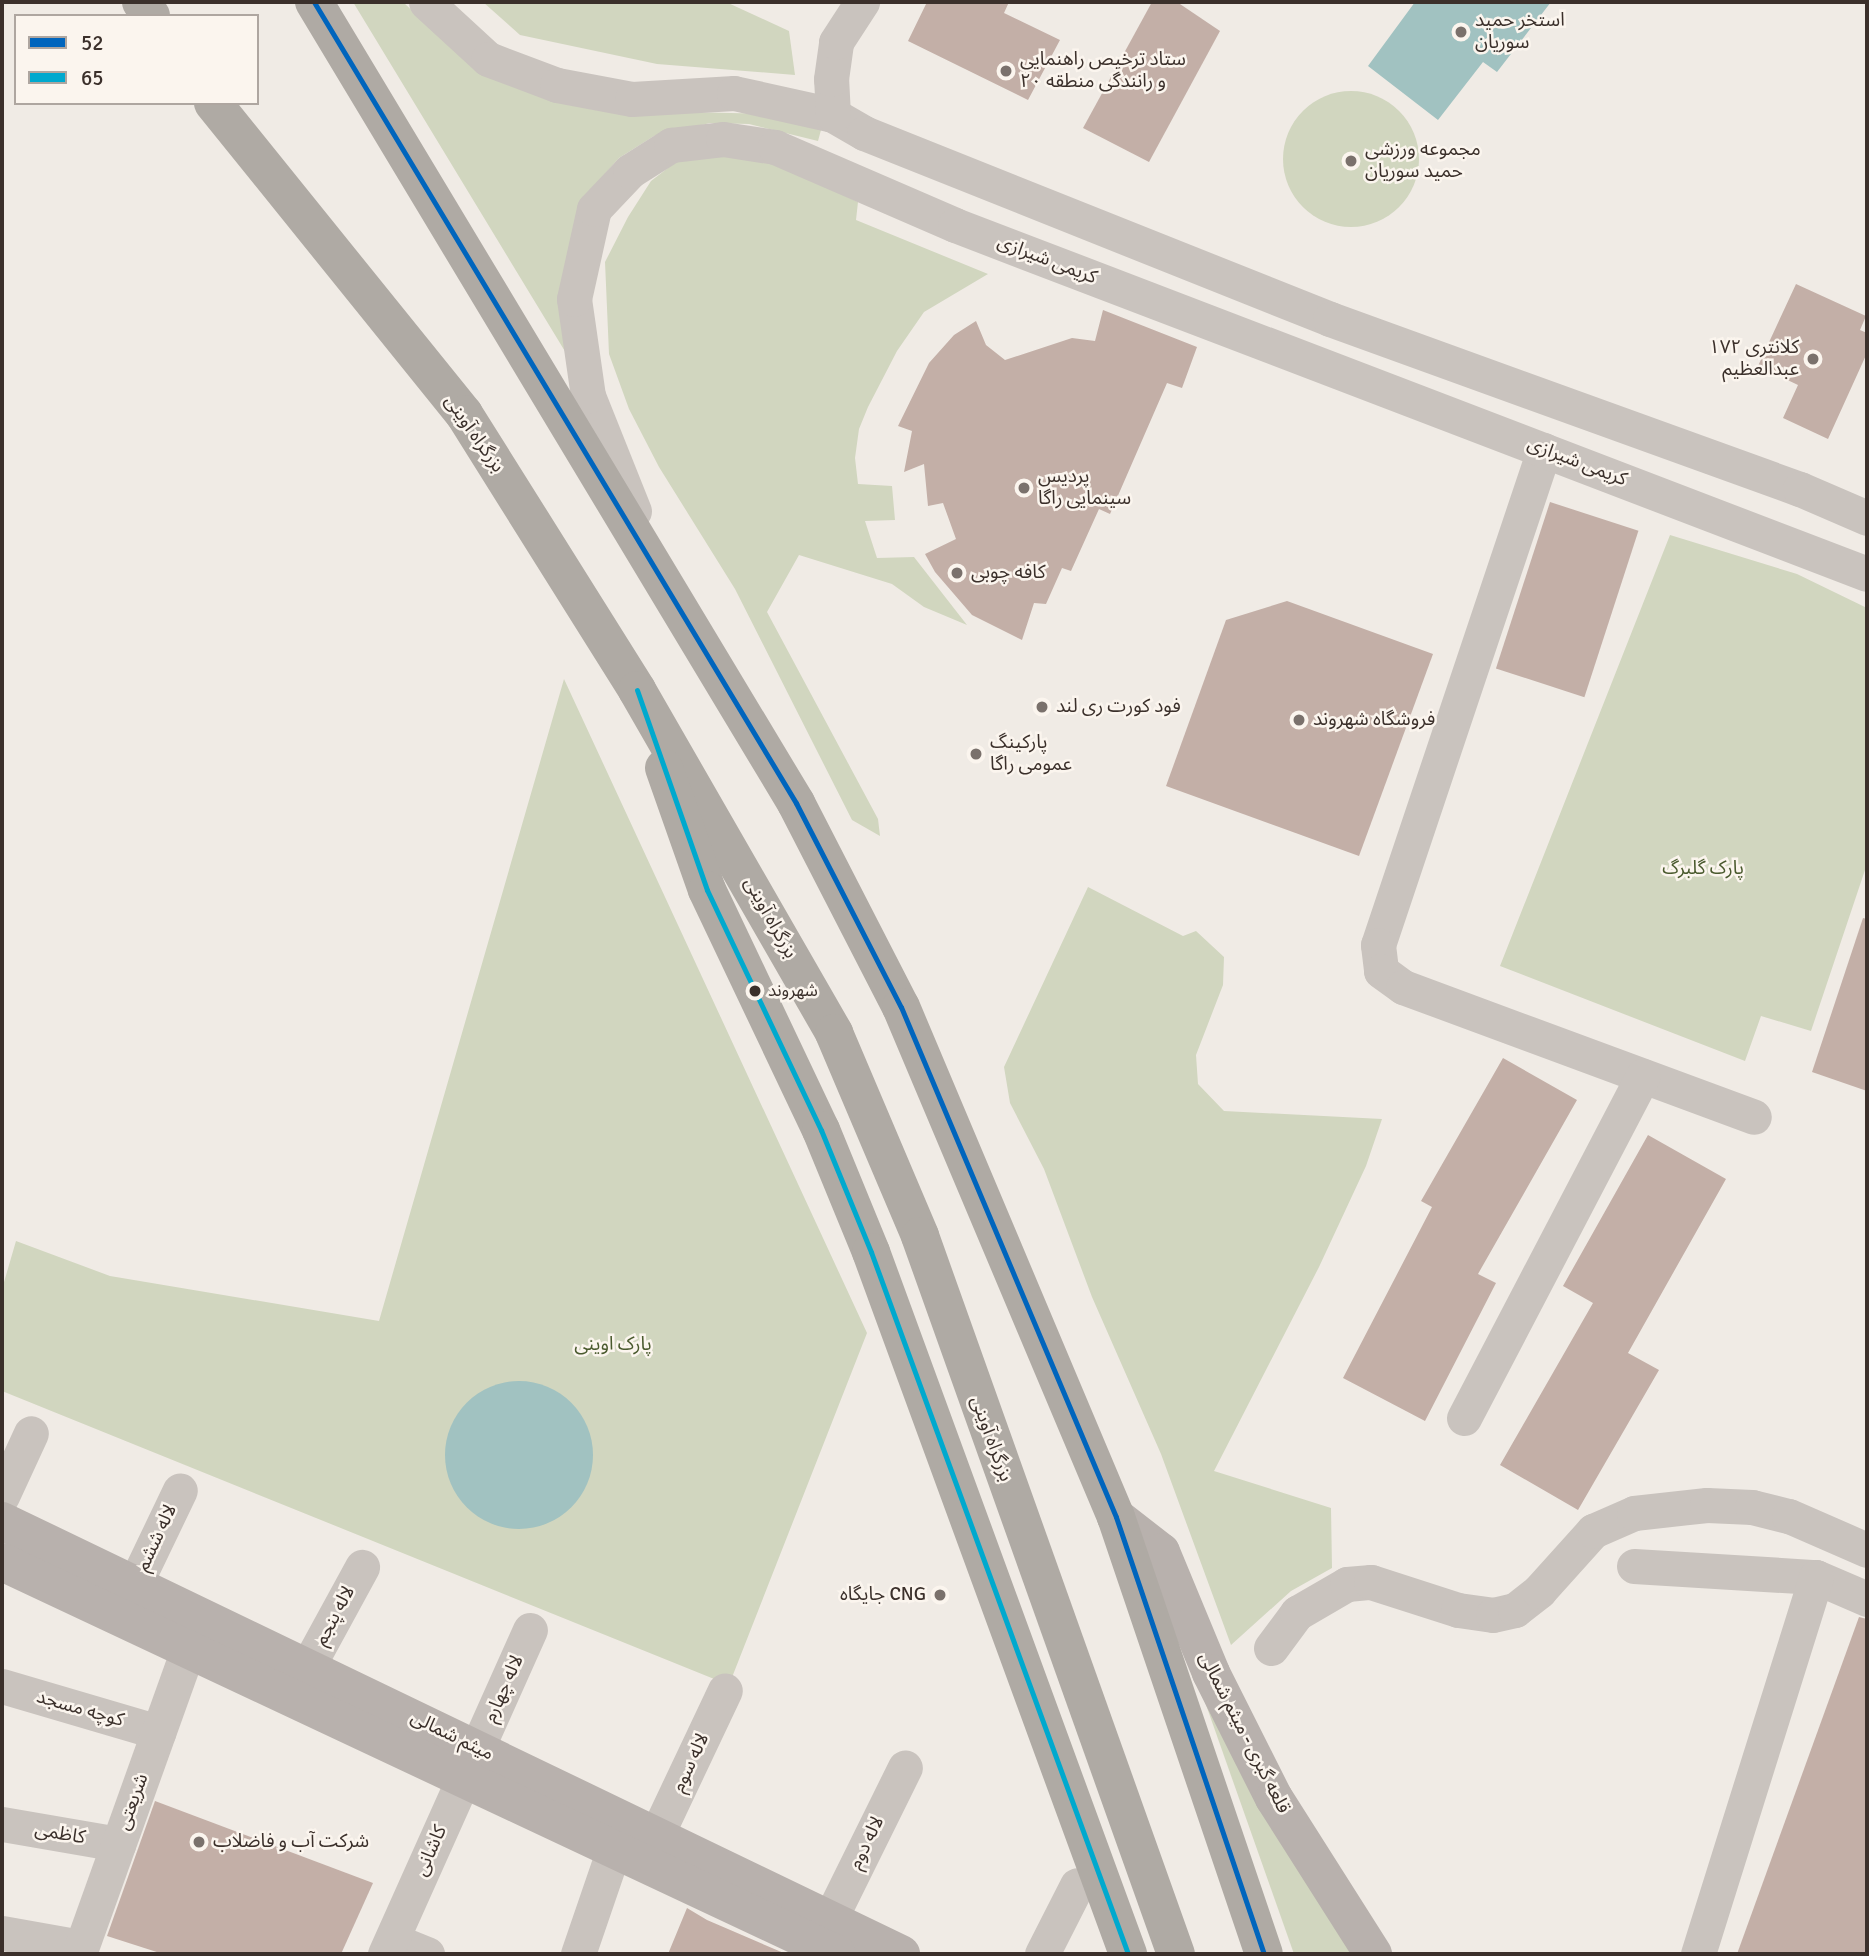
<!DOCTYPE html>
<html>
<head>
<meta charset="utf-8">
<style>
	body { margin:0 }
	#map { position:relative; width:1869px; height:1956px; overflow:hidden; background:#f0ebe5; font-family:Signika,"Noto Sans Arabic",sans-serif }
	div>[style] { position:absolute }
	.green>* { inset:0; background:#d1d6bf }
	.round { border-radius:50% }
	.water>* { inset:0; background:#a1c2c1 }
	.building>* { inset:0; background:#c3afa7; transform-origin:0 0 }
	.minor>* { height:35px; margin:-17.5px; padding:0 17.5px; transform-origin:17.5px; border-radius:17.5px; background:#c9c3be }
	.major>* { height:38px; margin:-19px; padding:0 19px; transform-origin:19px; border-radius:19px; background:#b8b1ad }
	.highway>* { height:38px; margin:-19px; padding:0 19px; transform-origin:19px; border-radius:19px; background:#afaaa4 }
	.bus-1>* { height:5px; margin:-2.5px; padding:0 2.5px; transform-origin:2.5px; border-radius:2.5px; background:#0065bd }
	.bus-2>* { height:5px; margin:-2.5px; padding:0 2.5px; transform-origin:2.5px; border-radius:2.5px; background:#00a9ce }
	.dots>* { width:19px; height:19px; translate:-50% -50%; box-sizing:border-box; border:4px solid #fbf5ee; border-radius:50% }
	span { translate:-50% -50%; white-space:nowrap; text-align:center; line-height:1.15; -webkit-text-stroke:5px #fbf5ee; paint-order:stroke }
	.bus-label { font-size:17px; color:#3b302b }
	.left { translate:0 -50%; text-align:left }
	.poi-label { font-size:19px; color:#3b302b }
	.right { translate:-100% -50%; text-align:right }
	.street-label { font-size:19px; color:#3b302b }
	.park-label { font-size:19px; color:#4a5a2e }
	.frame { position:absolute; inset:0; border:4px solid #3b302b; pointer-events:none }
	.legend { position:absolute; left:14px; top:14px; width:245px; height:91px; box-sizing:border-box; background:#fbf5ee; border:2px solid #aea6a0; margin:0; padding:9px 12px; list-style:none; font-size:21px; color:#3b302b }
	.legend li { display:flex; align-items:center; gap:14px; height:35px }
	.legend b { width:35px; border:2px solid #aea6a0 }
</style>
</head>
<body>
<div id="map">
	<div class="green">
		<div style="clip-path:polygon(353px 2px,403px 2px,471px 66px,537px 95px,595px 110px,770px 114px,821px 130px,818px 141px,749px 124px,710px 123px,654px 136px,619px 158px,595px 185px,566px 353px)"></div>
		<div style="clip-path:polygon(483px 2px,726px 2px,789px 31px,795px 75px,657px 64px,520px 35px)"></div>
		<div class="round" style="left:1283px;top:91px;width:136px;height:136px"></div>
		<div style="clip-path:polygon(712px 156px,746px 156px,791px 170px,858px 202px,856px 220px,988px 274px,924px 312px,897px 351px,868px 407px,859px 429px,855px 458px,858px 484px,892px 486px,895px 520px,865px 521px,877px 558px,914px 557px,967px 625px,924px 607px,892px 584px,799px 555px,767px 612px,878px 819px,880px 836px,852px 820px,735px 589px,659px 467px,629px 409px,609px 354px,605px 262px,628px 217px,651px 181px,677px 161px)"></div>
		<div style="clip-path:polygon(1670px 535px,1797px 574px,1867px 608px,1867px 864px,1811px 1031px,1761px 1016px,1745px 1061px,1500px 966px)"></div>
		<div style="clip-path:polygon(564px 679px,867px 1333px,729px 1685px,2px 1391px,2px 1289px,16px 1241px,110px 1276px,379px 1321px)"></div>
		<div style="clip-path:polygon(1088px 887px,1183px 936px,1196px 931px,1224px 957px,1223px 985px,1196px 1055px,1198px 1084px,1224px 1111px,1382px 1119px,1366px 1166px,1319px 1267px,1214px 1471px,1331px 1508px,1332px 1568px,1291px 1591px,1231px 1645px,1161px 1454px,1092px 1297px,1044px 1169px,1010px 1103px,1004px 1067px)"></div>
		<div style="clip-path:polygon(1193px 1668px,1356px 1954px,1294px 1954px)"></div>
	</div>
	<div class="water">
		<div style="clip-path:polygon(1415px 2px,1551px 2px,1497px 72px,1483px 62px,1438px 120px,1368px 66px)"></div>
		<div class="round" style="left:445px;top:1381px;width:148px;height:148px"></div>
	</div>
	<div class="building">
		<div style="clip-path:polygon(927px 2px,1009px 2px,1004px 13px,1060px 40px,1028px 100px,908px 41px)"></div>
		<div style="clip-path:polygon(1152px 2px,1177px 2px,1220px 31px,1149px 162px,1083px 128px)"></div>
		<div style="clip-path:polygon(1796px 284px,1866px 316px,1860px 330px,1867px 333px,1867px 353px,1828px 439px,1783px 418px,1798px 385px,1758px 366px)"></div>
		<div style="clip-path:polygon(1103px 310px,1197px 347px,1182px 388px,1167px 383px,1110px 514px,1099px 509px,1071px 571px,1062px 568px,1046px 604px,1034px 603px,1022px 640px,972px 615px,935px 572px,925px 554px,956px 539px,943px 503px,928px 506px,924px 464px,904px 472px,912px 431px,898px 426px,929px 363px,954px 335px,976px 321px,986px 345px,1005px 360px,1072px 338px,1095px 341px)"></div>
		<div style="left:1550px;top:502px;width:93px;height:175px;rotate:18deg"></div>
		<div style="clip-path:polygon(1287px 601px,1433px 654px,1359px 856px,1166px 786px,1226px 620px)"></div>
		<div style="clip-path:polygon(1863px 918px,1867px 919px,1867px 1091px,1812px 1072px)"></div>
		<div style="clip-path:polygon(1503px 1058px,1577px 1100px,1478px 1274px,1496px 1283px,1425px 1421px,1343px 1378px,1432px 1207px,1421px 1201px)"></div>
		<div style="clip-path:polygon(1648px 1135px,1726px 1179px,1628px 1353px,1659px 1370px,1578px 1510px,1500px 1465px,1593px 1303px,1563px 1286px)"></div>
		<div style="clip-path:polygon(1859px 1617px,1867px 1619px,1867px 1954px,1737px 1954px)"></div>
		<div style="clip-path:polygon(155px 1801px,373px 1883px,341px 1954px,163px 1954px,107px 1936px)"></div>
		<div style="clip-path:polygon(687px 1908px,707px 1920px,786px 1954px,668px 1954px)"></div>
	</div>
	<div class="minor">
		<div style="left:426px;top:2px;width:84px;rotate:42.6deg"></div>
		<div style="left:488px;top:59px;width:74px;rotate:20.6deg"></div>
		<div style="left:557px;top:85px;width:76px;rotate:10.6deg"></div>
		<div style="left:632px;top:99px;width:102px;rotate:-3.4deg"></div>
		<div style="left:734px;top:93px;width:101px;rotate:12.5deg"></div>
		<div style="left:833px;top:115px;width:36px;rotate:30deg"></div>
		<div style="left:864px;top:133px;width:502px;rotate:21.76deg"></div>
		<div style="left:1330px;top:319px;width:500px;rotate:19.9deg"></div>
		<div style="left:1800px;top:489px;width:73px;rotate:23.4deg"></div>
		<div style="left:833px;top:115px;width:36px;rotate:-93deg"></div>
		<div style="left:831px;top:79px;width:37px;rotate:-82deg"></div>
		<div style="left:836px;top:42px;width:48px;rotate:-57deg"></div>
		<div style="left:1544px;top:450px;width:522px;rotate:108.54deg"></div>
		<div style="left:1378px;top:945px;width:26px;rotate:83deg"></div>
		<div style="left:1381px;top:971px;width:27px;rotate:36deg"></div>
		<div style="left:1403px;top:987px;width:374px;rotate:20.3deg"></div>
		<div style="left:634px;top:511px;width:124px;rotate:-111.8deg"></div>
		<div style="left:588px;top:396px;width:98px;rotate:-98.2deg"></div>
		<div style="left:574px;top:299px;width:92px;rotate:-77.5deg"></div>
		<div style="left:594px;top:209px;width:52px;rotate:-46.5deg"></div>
		<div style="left:630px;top:171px;width:49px;rotate:-32.4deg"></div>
		<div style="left:671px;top:145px;width:52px;rotate:-6.6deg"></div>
		<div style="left:723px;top:139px;width:53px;rotate:8.7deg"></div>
		<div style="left:775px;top:147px;width:196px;rotate:23.4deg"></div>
		<div style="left:955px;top:225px;width:976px;rotate:20.94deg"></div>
		<div style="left:1464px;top:1418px;width:386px;rotate:-62.4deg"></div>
		<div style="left:2px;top:1496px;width:69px;rotate:-65.3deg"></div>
		<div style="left:1634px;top:1566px;width:182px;rotate:3.5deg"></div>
		<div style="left:1816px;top:1577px;width:56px;rotate:23.3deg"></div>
		<div style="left:134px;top:1586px;width:106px;rotate:-64.4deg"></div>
		<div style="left:1271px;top:1648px;width:44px;rotate:-53.4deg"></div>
		<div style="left:1297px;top:1613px;width:58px;rotate:-30.1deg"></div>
		<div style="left:1347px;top:1584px;width:24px;rotate:-5deg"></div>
		<div style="left:1371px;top:1582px;width:91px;rotate:17.8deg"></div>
		<div style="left:1458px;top:1610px;width:35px;rotate:8deg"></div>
		<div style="left:1493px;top:1615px;width:23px;rotate:-13deg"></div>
		<div style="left:1515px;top:1610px;width:31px;rotate:-38deg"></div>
		<div style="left:1539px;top:1591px;width:81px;rotate:-48deg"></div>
		<div style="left:1593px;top:1531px;width:45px;rotate:-23.7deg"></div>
		<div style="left:1634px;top:1513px;width:73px;rotate:-6.3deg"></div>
		<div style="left:1707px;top:1505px;width:45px;rotate:2.5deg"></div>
		<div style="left:1752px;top:1507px;width:38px;rotate:14deg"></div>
		<div style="left:1789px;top:1516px;width:85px;rotate:23.6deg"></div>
		<div style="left:308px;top:1666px;width:113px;rotate:-61.4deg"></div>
		<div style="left:2px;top:1686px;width:163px;rotate:16.4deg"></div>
		<div style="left:2px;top:1824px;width:118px;rotate:9.8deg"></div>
		<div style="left:656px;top:1836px;width:161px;rotate:-64.7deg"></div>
		<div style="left:830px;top:1919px;width:169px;rotate:-63.7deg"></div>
		<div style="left:2px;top:1933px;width:80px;rotate:10deg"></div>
		<div style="left:392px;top:1940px;width:38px;rotate:22deg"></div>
		<div style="left:79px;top:1954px;width:323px;rotate:-70.3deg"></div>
		<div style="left:385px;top:1954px;width:355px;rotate:-65.9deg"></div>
		<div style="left:578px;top:1954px;width:108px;rotate:-71.1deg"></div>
		<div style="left:1042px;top:1954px;width:77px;rotate:-63.1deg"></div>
		<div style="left:1698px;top:1954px;width:395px;rotate:-72.6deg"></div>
	</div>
	<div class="major">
		<div style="left:1116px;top:1517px;width:57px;rotate:37.9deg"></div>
		<div style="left:1161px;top:1552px;width:131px;rotate:67.5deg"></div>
		<div style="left:1211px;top:1673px;width:140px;rotate:63.3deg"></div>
		<div style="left:1274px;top:1798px;width:185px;rotate:57.6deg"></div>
		<div style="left:2px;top:1521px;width:998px;rotate:25.72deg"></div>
		<div style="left:2px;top:1562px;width:922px;rotate:25.15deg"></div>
	</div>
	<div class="highway">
		<div style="left:141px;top:2px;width:17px;rotate:54deg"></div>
		<div style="left:314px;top:2px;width:935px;rotate:58.96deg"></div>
		<div style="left:796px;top:803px;width:229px;rotate:62.8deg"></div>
		<div style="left:901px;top:1007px;width:553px;rotate:67.14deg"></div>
		<div style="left:1116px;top:1517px;width:461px;rotate:71.3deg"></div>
		<div style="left:213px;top:103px;width:400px;rotate:51.1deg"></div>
		<div style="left:464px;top:414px;width:326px;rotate:57.9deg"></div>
		<div style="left:637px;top:690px;width:396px;rotate:60.1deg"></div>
		<div style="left:834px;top:1033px;width:220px;rotate:67deg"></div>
		<div style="left:920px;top:1236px;width:762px;rotate:70.38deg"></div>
		<div style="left:664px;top:768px;width:129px;rotate:70.6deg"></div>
		<div style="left:707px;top:890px;width:266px;rotate:64.6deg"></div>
		<div style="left:821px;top:1130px;width:132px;rotate:67.7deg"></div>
		<div style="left:871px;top:1252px;width:748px;rotate:69.89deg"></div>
	</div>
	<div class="bus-1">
		<div style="left:314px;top:2px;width:935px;rotate:58.96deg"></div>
		<div style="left:796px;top:803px;width:229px;rotate:62.8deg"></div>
		<div style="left:901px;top:1007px;width:553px;rotate:67.14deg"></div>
		<div style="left:1116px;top:1517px;width:461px;rotate:71.3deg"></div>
	</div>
	<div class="bus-2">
		<div style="left:637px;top:690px;width:212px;rotate:70.7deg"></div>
		<div style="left:707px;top:890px;width:266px;rotate:64.6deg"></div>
		<div style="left:821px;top:1130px;width:132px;rotate:67.7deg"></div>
		<div style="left:871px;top:1252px;width:748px;rotate:69.89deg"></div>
	</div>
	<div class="dots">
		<div style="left:1461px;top:32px;background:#7a716c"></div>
		<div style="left:1006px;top:71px;background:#7a716c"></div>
		<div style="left:1351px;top:161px;background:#7a716c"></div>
		<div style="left:1813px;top:359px;background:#7a716c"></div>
		<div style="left:1024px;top:488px;background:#7a716c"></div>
		<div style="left:957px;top:573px;background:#7a716c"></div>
		<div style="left:1042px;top:707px;background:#7a716c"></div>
		<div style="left:1299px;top:720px;background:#7a716c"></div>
		<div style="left:976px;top:754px;background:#7a716c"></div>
		<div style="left:755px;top:991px;background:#3b302b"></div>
		<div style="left:940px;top:1595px;background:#7a716c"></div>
		<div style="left:199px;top:1842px;background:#7a716c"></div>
	</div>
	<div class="bus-label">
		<span class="left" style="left:768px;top:991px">شهروند</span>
	</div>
	<div class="poi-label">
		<span class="left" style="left:1475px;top:32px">استخر حمید<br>سوریان</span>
		<span class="left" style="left:1020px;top:71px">ستاد ترخیص راهنمایی<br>و رانندگی منطقه ۲۰</span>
		<span class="left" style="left:1365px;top:161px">مجموعه ورزشی<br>حمید سوریان</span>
		<span class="right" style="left:1799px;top:359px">کلانتری ۱۷۲<br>عبدالعظیم</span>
		<span class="left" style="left:1038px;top:488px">پردیس<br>سینمایی راگا</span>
		<span class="left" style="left:971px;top:573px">کافه چوبی</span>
		<span class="left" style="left:1056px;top:707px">فود کورت ری لند</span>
		<span class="left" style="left:1313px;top:720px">فروشگاه شهروند</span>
		<span class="left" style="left:990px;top:754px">پارکینگ<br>عمومی راگا</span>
		<span class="right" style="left:926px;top:1595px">جایگاه CNG</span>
		<span class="left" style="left:213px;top:1842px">شرکت آب و فاضلاب</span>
	</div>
	<div class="street-label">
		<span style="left:1047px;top:260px;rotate:21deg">کریمی شیرازی</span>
		<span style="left:474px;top:434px;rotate:55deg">بزرگراه آوینی</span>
		<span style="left:1577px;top:462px;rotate:21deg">کریمی شیرازی</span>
		<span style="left:770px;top:918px;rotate:61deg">بزرگراه آوینی</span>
		<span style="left:991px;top:1439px;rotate:70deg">بزرگراه آوینی</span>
		<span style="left:157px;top:1538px;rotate:-65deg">لاله ششم</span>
		<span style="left:335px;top:1616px;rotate:-62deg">لاله پنجم</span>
		<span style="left:504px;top:1689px;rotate:-66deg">لاله چهارم</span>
		<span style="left:80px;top:1709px;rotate:16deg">کوچه مسجد</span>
		<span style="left:1244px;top:1733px;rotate:63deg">قلعه گبری - میثم شمالی</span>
		<span style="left:452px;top:1736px;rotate:26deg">میثم شمالی</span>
		<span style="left:691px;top:1763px;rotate:-65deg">لاله سوم</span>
		<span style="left:133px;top:1802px;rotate:-70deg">شریعتی</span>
		<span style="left:60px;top:1834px;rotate:10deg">کاظمی</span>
		<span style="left:867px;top:1843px;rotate:-64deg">لاله دوم</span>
		<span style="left:431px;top:1851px;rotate:-66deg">کاشانی</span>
	</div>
	<div class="park-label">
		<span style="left:1703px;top:869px">پارک گلبرگ</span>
		<span style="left:613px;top:1345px">پارک اوینی</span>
	</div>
	<div class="frame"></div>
	<ul class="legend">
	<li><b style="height:9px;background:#0065bd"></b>52</li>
	<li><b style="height:9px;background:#00a9ce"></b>65</li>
	</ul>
</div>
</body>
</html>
